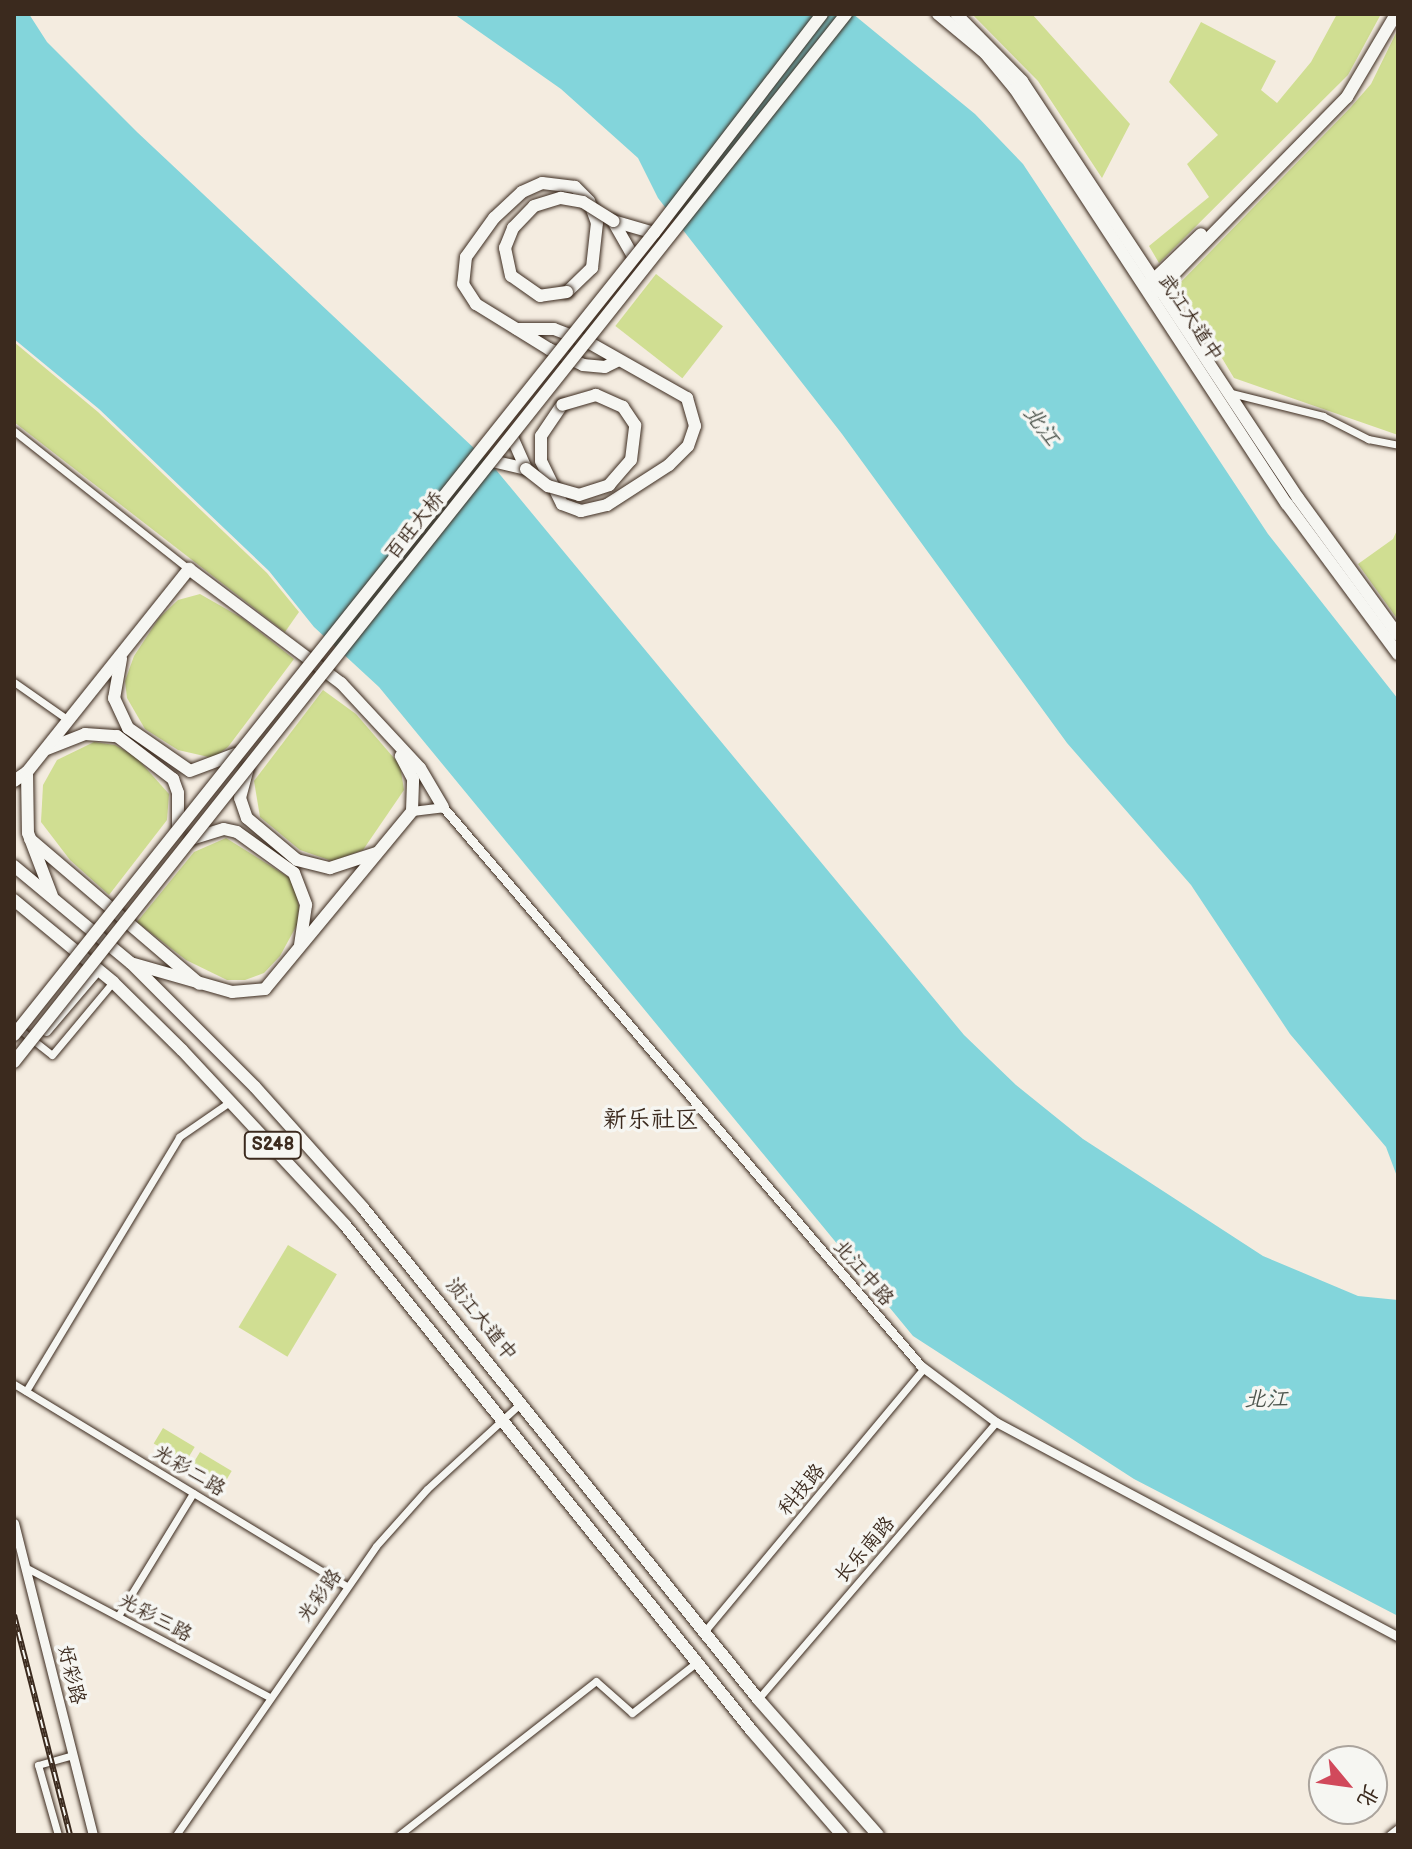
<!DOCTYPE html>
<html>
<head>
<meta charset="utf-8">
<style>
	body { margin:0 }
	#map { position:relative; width:1412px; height:1849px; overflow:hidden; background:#f4ece0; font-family:"Balsamiq Sans","LXGW WenKai TC",sans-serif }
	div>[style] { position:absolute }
	.green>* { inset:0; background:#d0de92; transform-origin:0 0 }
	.water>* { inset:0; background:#83d5db }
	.roads { filter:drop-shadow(0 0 2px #3b2a1e) drop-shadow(0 0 2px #3b2a1e) }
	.minor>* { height:7px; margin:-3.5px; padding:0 3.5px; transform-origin:3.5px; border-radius:3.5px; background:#f6f6f2 }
	.tertiary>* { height:9px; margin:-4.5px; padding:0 4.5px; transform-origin:4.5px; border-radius:4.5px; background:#f6f6f2 }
	.primary>* { height:12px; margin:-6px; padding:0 6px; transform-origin:6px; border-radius:6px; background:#f6f6f2 }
	.rail>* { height:6px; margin-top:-3px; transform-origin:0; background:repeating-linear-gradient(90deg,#f6f6f2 0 9px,#3b2a1e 0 18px); box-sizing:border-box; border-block:2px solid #3b2a1e }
	.bridges { filter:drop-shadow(0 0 2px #3b2a1e) drop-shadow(0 0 2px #3b2a1e) }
	.primary-bridge>* { height:12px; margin:-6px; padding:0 6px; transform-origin:6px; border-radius:6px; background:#f6f6f2 }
	span { translate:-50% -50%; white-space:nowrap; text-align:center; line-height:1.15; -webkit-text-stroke:7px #f6f6f2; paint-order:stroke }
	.shield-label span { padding:2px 6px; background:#f6f6f2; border:2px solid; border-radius:6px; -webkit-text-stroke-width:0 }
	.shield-label { font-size:18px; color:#3b2a1e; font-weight:700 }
	.street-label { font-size:20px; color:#3b2a1e }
	.water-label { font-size:22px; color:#4d554d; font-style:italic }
	.quarter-label { font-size:24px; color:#3b2a1e }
	.frame { position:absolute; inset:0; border:16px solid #3b2a1e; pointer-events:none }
	.north { position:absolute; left:1308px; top:1745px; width:80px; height:80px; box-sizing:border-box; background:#f6f6f2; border:2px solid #aba49d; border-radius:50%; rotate:119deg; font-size:22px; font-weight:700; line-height:32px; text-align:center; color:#3b2a1e }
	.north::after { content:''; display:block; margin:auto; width:28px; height:36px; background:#d1495b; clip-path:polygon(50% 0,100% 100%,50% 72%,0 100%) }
</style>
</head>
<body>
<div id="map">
	<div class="green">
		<div style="clip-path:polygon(972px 14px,1032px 14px,1130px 124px,1102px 178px,1038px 81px)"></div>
		<div style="clip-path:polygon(1337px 14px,1381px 14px,1348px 75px,1159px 263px,1149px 246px,1209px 197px,1187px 164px,1218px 135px,1169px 82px,1201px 22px,1276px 61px,1261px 90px,1277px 103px,1311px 62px)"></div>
		<div style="clip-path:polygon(1398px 29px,1398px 435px,1234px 378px,1178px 285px,1351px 107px,1371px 84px)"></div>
		<div style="left:656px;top:274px;width:85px;height:66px;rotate:38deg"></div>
		<div style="clip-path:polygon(14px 342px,98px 412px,267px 573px,299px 612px,285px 632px,14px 422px)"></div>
		<div style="clip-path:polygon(1398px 528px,1398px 620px,1358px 564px,1393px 539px)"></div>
		<div style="clip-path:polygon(200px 594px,242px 618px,294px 659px,228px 747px,213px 758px,178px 750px,145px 729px,127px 698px,125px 681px,134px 656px,159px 618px,178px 600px)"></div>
		<div style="clip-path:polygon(323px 690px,356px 714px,400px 765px,404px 790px,363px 850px,332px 861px,300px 850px,260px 817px,254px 781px)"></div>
		<div style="clip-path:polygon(94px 742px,115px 745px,136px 757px,169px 794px,167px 820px,109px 895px,70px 860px,41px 822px,43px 785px,57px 760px)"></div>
		<div style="clip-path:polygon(226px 838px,293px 880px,299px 907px,298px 923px,280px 956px,264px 973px,245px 980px,227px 980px,186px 960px,137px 922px,194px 852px)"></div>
		<div style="left:288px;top:1245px;width:57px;height:96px;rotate:31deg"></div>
		<div style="left:163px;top:1428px;width:37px;height:18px;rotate:31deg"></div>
		<div style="left:200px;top:1452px;width:37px;height:17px;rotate:31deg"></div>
	</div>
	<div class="water">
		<div style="clip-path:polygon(14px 14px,29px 14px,47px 42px,137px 132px,492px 465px,964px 1035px,1016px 1085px,1083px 1139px,1263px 1256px,1358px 1296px,1398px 1300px,1398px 1616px,1134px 1479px,913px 1336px,379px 687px,314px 627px,269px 571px,99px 409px,14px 339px)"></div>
		<div style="clip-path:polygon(454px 14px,853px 14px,975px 114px,1023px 164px,1268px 534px,1398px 699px,1398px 1179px,1386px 1147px,1290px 1034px,1191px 885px,1067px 743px,842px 434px,658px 198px,638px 158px,561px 89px)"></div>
	</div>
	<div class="roads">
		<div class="minor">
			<div style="left:1231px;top:393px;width:95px;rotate:14deg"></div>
			<div style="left:1323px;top:416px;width:51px;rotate:27.1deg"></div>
			<div style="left:1368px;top:439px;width:31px;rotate:11deg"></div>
			<div style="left:14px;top:431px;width:223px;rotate:38.3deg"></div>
			<div style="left:14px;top:682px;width:66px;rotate:35.1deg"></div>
			<div style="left:14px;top:1025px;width:48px;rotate:38.3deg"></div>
			<div style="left:52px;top:1055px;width:95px;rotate:-50.1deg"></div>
			<div style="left:14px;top:1384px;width:389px;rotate:31.3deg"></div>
			<div style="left:26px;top:1391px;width:297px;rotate:-58.9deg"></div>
			<div style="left:179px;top:1137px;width:63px;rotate:-34.7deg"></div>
			<div style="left:25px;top:1567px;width:277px;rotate:28deg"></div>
			<div style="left:118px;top:1616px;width:144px;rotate:-58.6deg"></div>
			<div style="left:704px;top:1632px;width:344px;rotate:-50.2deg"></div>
			<div style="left:758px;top:1699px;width:365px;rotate:-49.3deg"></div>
			<div style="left:58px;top:1835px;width:73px;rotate:-105.9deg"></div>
			<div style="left:38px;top:1765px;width:36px;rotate:-16deg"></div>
			<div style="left:176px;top:1835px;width:351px;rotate:-55.3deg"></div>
			<div style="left:376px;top:1546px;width:76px;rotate:-48.2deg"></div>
			<div style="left:427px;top:1489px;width:129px;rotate:-42.5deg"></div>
			<div style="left:399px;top:1835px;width:250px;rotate:-38deg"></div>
			<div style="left:596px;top:1681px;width:48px;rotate:41.6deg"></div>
			<div style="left:632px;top:1713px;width:83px;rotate:-38.1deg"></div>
			<div style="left:1389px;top:1835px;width:11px;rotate:-38deg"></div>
		</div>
		<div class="tertiary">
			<div style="left:412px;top:811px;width:31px;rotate:-7deg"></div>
			<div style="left:443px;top:807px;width:734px;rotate:49.47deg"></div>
			<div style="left:920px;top:1365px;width:95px;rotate:36.9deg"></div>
			<div style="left:996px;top:1422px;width:456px;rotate:28.1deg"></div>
			<div style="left:46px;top:1031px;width:80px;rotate:-49.6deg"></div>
			<div style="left:14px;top:1523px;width:322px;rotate:75.8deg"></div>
		</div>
		<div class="primary">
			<div style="left:938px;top:14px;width:61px;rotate:39.7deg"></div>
			<div style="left:985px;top:53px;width:47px;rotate:50.2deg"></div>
			<div style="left:1015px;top:89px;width:496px;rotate:56.8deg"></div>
			<div style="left:1287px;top:504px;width:187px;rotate:53.5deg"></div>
			<div style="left:956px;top:14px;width:94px;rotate:45.4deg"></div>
			<div style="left:1022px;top:81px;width:500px;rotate:56.5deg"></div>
			<div style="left:1298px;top:498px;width:170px;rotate:53.9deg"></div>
			<div style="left:613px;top:221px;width:43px;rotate:16.3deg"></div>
			<div style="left:613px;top:221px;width:43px;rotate:60.4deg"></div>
			<div style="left:1151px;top:282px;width:69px;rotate:-43.8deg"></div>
			<div style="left:1157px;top:291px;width:272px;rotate:-45.6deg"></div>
			<div style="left:1347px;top:97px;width:96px;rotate:-59.4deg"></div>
			<div style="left:567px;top:292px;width:35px;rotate:-44deg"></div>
			<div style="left:592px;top:268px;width:45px;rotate:-83.7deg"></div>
			<div style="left:597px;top:223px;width:23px;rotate:-110deg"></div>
			<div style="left:589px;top:201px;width:20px;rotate:-135deg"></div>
			<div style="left:575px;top:187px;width:33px;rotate:-173deg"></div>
			<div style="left:542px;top:183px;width:22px;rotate:156deg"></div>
			<div style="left:522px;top:192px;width:38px;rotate:137deg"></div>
			<div style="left:494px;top:218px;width:48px;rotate:125.7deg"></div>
			<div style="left:466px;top:257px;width:27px;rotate:96deg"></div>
			<div style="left:463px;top:284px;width:24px;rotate:57deg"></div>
			<div style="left:476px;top:304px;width:86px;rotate:31.7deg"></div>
			<div style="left:549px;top:349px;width:38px;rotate:25deg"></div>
			<div style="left:583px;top:365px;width:22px;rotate:5deg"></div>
			<div style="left:605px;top:367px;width:13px;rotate:-27deg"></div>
			<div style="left:517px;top:329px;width:37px"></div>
			<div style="left:554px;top:329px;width:36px;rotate:21deg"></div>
			<div style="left:588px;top:342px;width:114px;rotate:29.5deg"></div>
			<div style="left:687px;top:398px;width:29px;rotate:74deg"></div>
			<div style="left:695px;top:426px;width:21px;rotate:109deg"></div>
			<div style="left:688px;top:446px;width:27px;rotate:135deg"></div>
			<div style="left:669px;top:465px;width:74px;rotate:147.2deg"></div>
			<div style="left:607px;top:505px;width:27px;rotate:167deg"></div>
			<div style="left:581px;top:511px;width:20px;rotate:-160deg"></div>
			<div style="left:562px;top:504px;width:48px;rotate:-116deg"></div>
			<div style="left:541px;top:461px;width:25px;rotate:-90deg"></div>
			<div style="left:541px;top:436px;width:37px;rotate:-56deg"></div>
			<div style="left:512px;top:437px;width:35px;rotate:66deg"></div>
			<div style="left:492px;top:461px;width:35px;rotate:13deg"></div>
			<div style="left:121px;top:659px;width:40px;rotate:100deg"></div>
			<div style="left:114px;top:698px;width:33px;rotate:65deg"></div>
			<div style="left:128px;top:728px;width:75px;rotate:34.7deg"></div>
			<div style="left:190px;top:771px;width:48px;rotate:-20.7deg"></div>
			<div style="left:47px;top:749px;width:41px;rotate:-21.5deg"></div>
			<div style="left:85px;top:734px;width:32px;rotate:4deg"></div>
			<div style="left:117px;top:736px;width:71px;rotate:37.5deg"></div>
			<div style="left:173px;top:779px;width:15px;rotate:70deg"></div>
			<div style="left:178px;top:793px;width:33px;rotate:90deg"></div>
			<div style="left:248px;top:768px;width:31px;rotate:105deg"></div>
			<div style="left:240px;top:798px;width:21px;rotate:71deg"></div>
			<div style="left:247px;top:818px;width:65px;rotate:40deg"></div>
			<div style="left:297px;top:860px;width:34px;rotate:14deg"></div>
			<div style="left:330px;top:868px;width:48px;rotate:-18.1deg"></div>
			<div style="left:27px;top:772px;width:61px;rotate:89.1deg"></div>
			<div style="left:28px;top:833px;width:67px;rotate:69.1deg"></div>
			<div style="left:14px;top:781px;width:16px;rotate:-35deg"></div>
			<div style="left:27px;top:772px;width:260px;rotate:-51.4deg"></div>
			<div style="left:189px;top:569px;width:190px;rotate:36.9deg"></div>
			<div style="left:341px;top:683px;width:116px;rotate:47.1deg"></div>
			<div style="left:420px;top:768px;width:45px;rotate:59.5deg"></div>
			<div style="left:30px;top:839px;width:223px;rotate:40.5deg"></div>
			<div style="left:191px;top:839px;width:34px;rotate:-17deg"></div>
			<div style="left:224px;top:829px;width:13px;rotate:13deg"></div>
			<div style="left:237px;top:832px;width:70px;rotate:35.7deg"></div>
			<div style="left:294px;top:873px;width:34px;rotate:69deg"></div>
			<div style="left:306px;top:905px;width:40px;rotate:98.5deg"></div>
			<div style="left:14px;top:866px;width:152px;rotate:39.7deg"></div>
			<div style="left:131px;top:963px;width:175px;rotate:45deg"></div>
			<div style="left:255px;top:1087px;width:162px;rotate:48.2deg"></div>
			<div style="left:363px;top:1208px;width:630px;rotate:51.18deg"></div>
			<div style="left:758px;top:1699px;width:181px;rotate:48.6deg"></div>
			<div style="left:14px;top:900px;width:129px;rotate:39.6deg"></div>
			<div style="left:113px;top:982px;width:97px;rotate:44.6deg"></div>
			<div style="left:182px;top:1050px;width:239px;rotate:47deg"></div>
			<div style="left:345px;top:1225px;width:649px;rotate:51.19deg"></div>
			<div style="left:752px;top:1731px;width:138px;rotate:49.1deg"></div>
			<div style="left:134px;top:964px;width:102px;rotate:15.9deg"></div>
			<div style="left:232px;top:992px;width:33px;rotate:-5deg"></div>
			<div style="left:265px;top:989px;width:231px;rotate:-50.4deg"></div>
			<div style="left:412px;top:811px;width:32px;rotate:-88deg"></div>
			<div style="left:413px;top:779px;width:26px;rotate:-118deg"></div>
		</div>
	</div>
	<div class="rail">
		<div style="left:14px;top:1615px;width:227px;rotate:75.7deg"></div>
	</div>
	<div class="bridges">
		<div class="primary-bridge">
			<div style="left:567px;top:292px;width:27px;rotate:172deg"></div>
			<div style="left:540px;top:296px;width:35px;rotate:-145deg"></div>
			<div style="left:511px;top:276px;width:29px;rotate:-102deg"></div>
			<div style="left:505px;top:248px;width:22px;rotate:-68deg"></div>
			<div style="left:513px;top:228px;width:30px;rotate:-46deg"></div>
			<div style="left:534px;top:206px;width:28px;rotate:-17deg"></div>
			<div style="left:561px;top:198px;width:22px;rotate:10deg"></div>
			<div style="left:583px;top:202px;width:36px;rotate:32deg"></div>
			<div style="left:526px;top:469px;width:28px;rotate:38deg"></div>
			<div style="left:548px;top:486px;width:32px;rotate:16deg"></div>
			<div style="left:579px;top:495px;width:32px;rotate:-18deg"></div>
			<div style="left:609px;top:485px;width:33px;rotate:-49deg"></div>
			<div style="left:631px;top:460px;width:35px;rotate:-83deg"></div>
			<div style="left:635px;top:425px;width:22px;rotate:-124deg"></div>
			<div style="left:623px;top:407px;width:30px;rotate:-156deg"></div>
			<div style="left:596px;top:395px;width:35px;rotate:164deg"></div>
			<div style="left:14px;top:1035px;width:1026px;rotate:-51.41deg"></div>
			<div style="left:654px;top:233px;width:276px;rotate:-52.5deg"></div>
			<div style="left:14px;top:1062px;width:1338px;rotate:-51.55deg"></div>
		</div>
	</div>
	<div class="shield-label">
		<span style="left:273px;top:1145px">S248</span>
	</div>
	<div class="street-label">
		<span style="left:1190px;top:318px;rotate:57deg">武江大道中</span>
		<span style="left:415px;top:526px;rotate:-51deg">百旺大桥</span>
		<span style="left:863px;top:1273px;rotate:49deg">北江中路</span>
		<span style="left:481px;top:1320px;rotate:51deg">浈江大道中</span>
		<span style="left:189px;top:1471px;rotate:31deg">光彩二路</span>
		<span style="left:802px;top:1490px;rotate:-50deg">科技路</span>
		<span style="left:865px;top:1550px;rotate:-49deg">长乐南路</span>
		<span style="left:320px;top:1596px;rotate:-54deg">光彩路</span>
		<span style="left:155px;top:1618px;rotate:28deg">光彩三路</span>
		<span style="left:71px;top:1675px;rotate:76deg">好彩路</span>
	</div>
	<div class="water-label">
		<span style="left:1041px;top:426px;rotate:53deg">北江</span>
		<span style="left:1266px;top:1400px">北江</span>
	</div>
	<div class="quarter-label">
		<span style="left:651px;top:1120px">新乐社区</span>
	</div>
	<div class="frame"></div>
	<div class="north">北</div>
</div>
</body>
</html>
